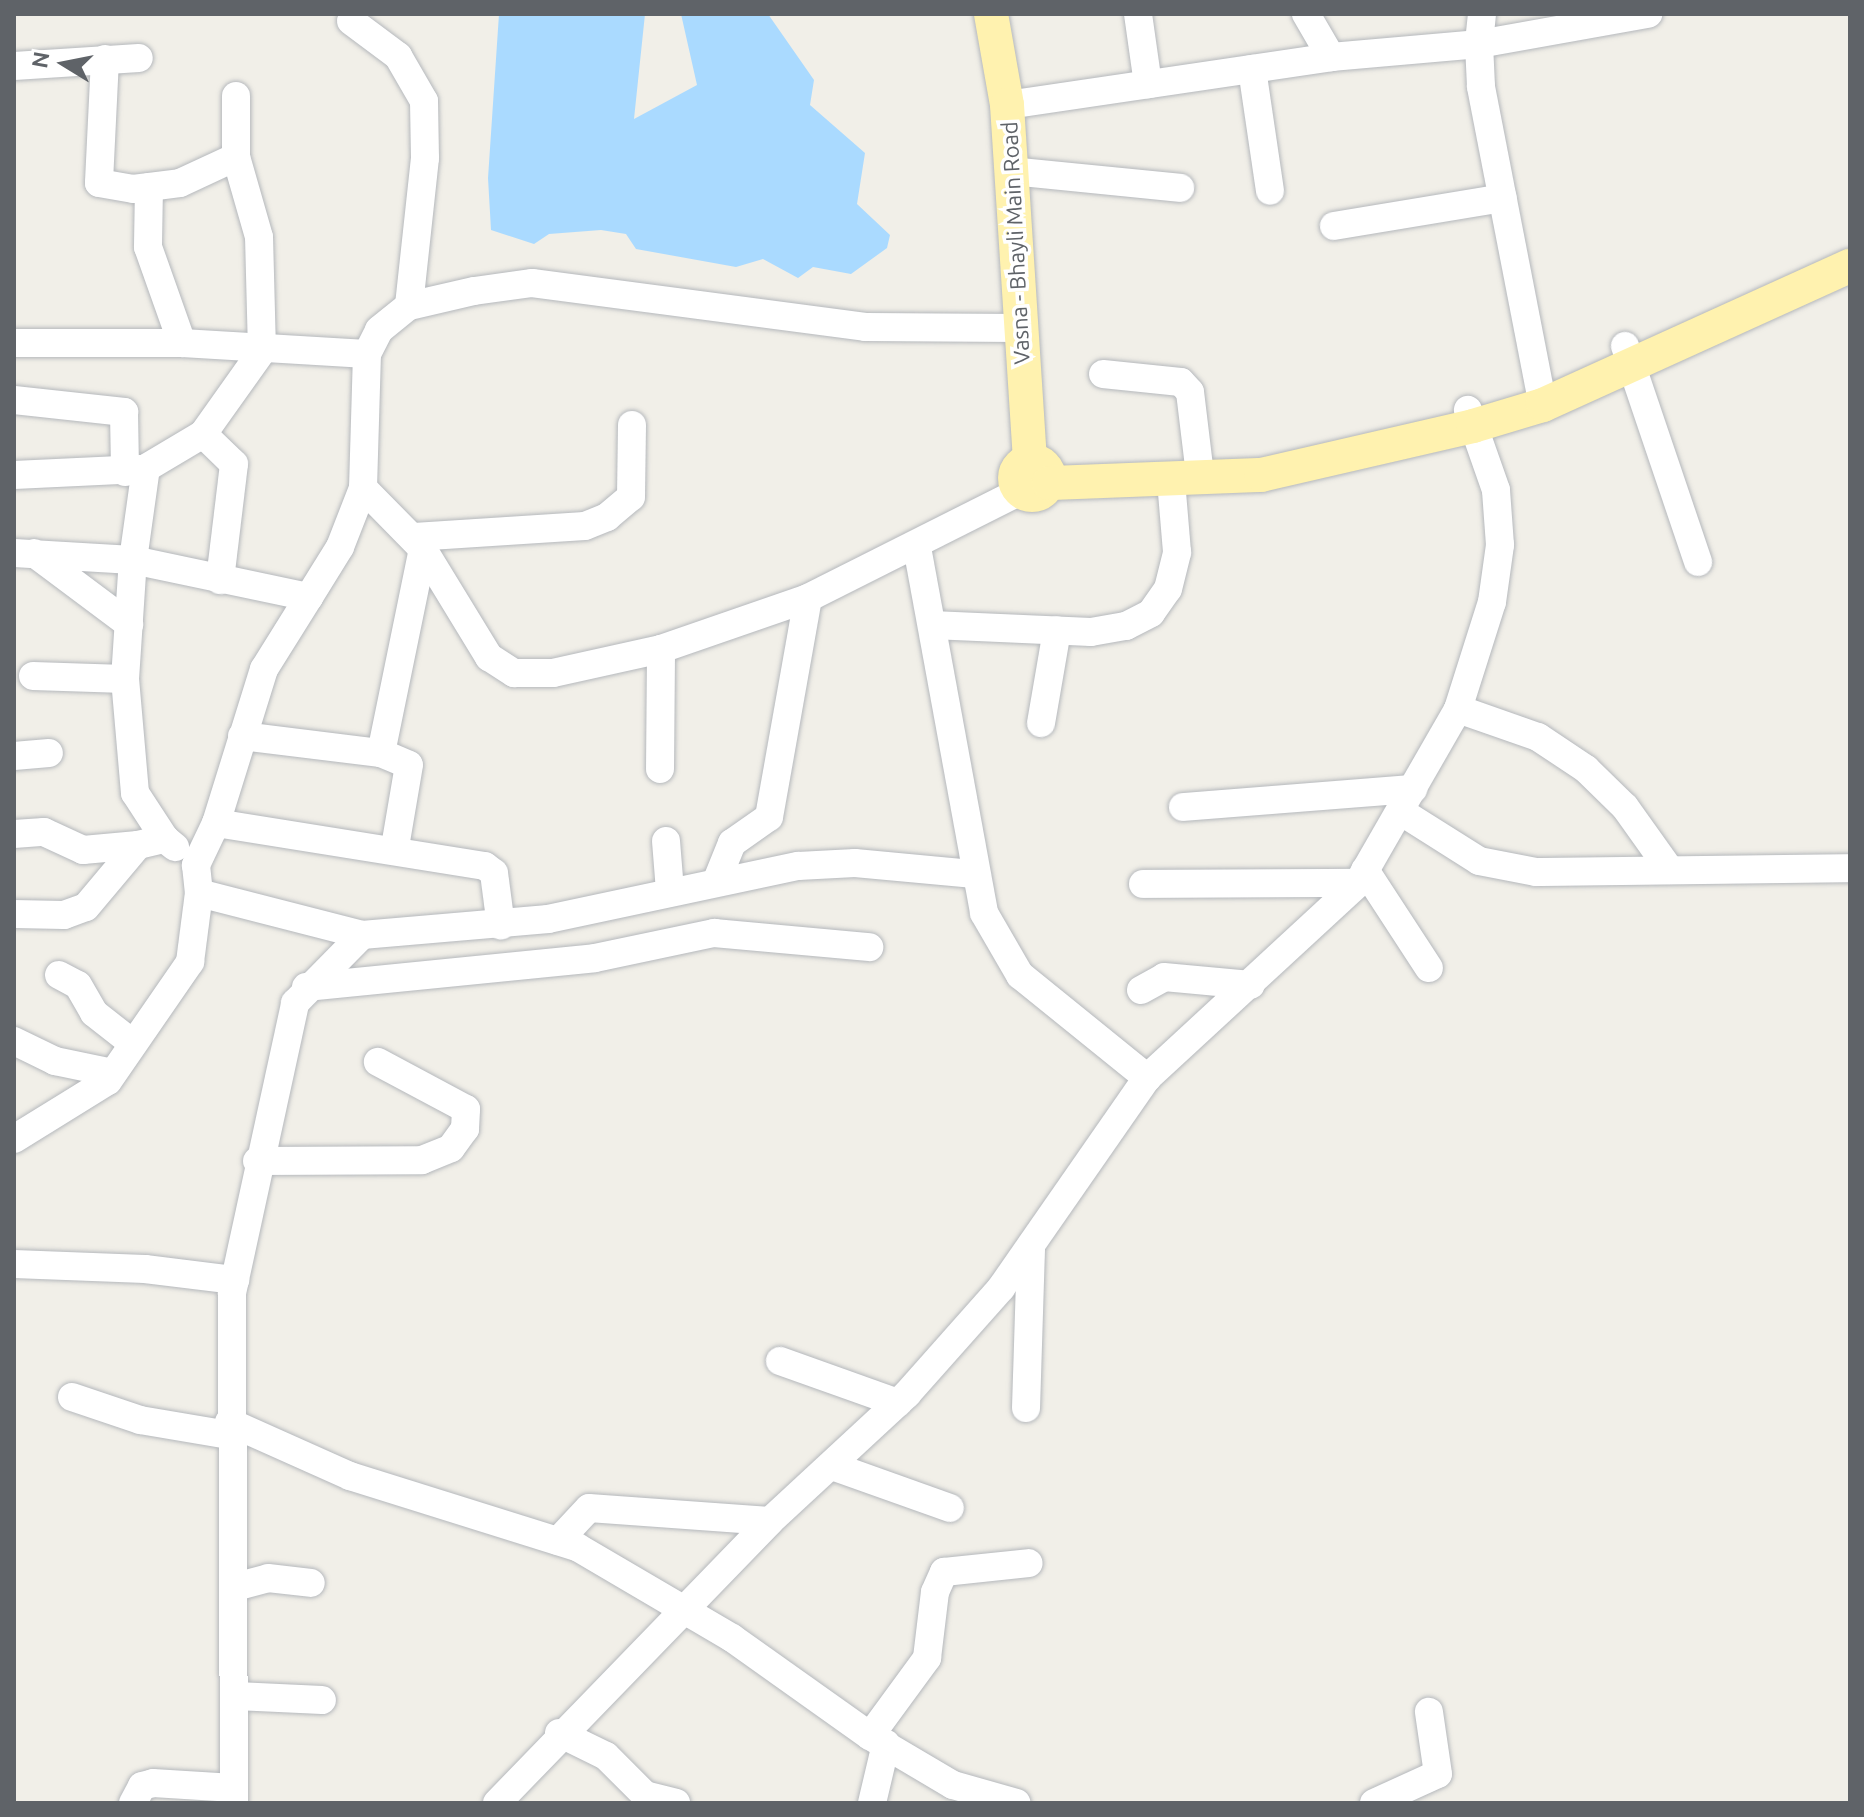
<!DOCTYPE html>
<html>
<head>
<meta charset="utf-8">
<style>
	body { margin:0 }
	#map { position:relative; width:1864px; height:1817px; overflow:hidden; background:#f1efe8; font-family:Ubuntu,sans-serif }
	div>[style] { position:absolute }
	.water>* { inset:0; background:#aadaff }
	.roads { filter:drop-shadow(0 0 2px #b5b8bc) drop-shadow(0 0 2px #b5b8bc) }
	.minor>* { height:28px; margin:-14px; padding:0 14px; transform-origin:14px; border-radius:14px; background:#fff }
	.major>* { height:34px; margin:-17px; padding:0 17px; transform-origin:17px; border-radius:17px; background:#fff2af }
	.major>.ring { margin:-17px; padding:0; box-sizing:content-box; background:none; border:34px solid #fff2af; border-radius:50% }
	span { translate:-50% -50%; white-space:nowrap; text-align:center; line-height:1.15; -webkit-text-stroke:7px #fff; paint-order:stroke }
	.street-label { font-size:22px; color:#5f6368 }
	.frame { position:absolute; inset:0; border:16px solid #5f6368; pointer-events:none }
	.north { position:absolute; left:24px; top:24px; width:80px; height:80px; -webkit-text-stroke:6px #fff; paint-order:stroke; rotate:280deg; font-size:22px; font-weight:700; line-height:32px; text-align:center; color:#5f6368 }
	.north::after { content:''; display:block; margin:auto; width:28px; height:36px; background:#5f6368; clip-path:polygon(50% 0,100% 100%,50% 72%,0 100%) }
</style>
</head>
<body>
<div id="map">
	<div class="water">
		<div style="clip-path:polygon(499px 14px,645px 14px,634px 119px,697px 85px,681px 14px,768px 14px,814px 80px,810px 105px,865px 153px,857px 204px,890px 235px,887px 248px,851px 274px,813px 267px,798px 278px,763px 259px,736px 267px,636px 249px,626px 234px,601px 230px,549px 234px,534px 244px,491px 230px,488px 178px)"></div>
	</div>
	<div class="roads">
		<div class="minor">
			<div style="left:1138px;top:14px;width:71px;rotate:81.9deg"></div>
			<div style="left:1306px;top:14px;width:50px;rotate:59.8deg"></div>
			<div style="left:1482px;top:14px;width:30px;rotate:96deg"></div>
			<div style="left:1479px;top:44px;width:172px;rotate:-10.1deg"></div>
			<div style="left:351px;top:21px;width:59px;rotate:36.7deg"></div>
			<div style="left:398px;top:56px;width:52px;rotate:60deg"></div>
			<div style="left:424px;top:101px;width:57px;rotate:89deg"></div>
			<div style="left:425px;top:158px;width:149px;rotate:96.2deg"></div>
			<div style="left:105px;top:59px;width:124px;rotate:92.8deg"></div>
			<div style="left:99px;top:183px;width:35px;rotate:10deg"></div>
			<div style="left:133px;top:189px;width:47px;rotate:-7.3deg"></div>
			<div style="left:180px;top:183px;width:62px;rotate:-24.9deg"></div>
			<div style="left:14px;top:66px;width:125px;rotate:-3.7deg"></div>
			<div style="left:1252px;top:69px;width:123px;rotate:81.6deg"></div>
			<div style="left:1007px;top:105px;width:328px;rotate:-8.4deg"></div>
			<div style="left:1331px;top:57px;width:149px;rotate:-5deg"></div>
			<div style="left:1479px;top:44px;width:43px;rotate:87.3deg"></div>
			<div style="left:1481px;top:87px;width:324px;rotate:79deg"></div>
			<div style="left:1011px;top:171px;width:170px;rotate:5.7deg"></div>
			<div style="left:149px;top:187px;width:60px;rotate:91deg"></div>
			<div style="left:148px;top:247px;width:102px;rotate:70.5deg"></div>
			<div style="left:1334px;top:226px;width:171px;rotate:-9.4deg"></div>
			<div style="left:14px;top:343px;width:168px"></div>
			<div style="left:182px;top:343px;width:185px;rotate:3.4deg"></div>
			<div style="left:1625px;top:346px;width:228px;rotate:71.3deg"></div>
			<div style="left:1103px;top:374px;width:78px;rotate:5.9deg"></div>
			<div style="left:1181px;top:382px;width:13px;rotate:48deg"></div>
			<div style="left:1190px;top:392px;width:84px;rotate:83.1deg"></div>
			<div style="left:14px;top:400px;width:111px;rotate:6.2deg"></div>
			<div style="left:124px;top:412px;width:60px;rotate:89deg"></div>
			<div style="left:203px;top:434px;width:43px;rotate:44.1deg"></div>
			<div style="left:234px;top:464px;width:117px;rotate:96.9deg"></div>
			<div style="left:14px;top:475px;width:127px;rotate:-2.7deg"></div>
			<div style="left:363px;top:488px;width:86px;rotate:45.5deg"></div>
			<div style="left:423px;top:549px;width:127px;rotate:58.6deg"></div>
			<div style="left:489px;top:657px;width:30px;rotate:33deg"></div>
			<div style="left:514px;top:673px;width:39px"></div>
			<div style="left:553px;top:673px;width:111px;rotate:-12.5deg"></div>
			<div style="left:661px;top:649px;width:156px;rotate:-19.1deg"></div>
			<div style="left:808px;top:598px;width:238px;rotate:-26.7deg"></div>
			<div style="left:414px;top:537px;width:171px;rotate:-3.7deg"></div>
			<div style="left:585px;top:526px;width:24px;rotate:-22deg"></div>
			<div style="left:607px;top:517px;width:31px;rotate:-40deg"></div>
			<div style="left:631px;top:497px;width:72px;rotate:-89.2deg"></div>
			<div style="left:917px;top:547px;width:372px;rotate:79.6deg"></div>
			<div style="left:984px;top:913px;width:72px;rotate:59.9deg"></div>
			<div style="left:1020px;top:975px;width:164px;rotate:39deg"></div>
			<div style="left:14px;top:553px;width:119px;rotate:3.4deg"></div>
			<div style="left:133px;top:560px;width:180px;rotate:11.9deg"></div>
			<div style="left:309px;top:597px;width:59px;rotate:-58.2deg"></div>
			<div style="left:340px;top:547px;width:63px;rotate:-68.7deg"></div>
			<div style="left:363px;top:488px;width:134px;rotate:-88.3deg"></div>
			<div style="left:367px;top:354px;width:27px;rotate:-63deg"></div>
			<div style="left:379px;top:330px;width:38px;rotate:-39deg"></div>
			<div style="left:409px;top:306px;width:67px;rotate:-13deg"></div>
			<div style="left:474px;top:291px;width:59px;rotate:-7.9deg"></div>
			<div style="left:532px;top:283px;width:336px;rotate:7.5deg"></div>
			<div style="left:865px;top:327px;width:154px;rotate:0.4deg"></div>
			<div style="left:34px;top:553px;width:119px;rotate:36.8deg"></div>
			<div style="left:309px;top:597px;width:85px;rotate:122deg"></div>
			<div style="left:264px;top:669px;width:161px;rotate:107.3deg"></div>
			<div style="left:216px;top:823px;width:47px;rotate:115.5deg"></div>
			<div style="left:196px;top:865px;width:28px;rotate:84deg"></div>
			<div style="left:199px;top:893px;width:168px;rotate:14.4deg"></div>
			<div style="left:362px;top:935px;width:187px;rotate:-4.9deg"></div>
			<div style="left:548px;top:919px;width:256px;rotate:-12deg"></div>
			<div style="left:798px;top:866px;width:57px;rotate:-3deg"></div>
			<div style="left:855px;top:863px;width:120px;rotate:5.3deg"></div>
			<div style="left:932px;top:625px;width:159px;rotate:2.5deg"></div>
			<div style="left:1091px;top:632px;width:36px;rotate:-10deg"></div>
			<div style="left:1126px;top:626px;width:28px;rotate:-27deg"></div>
			<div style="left:1151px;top:613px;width:29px;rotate:-55deg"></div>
			<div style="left:1168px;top:589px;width:38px;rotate:-76deg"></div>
			<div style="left:1177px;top:552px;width:71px;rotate:-94.8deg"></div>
			<div style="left:33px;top:676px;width:92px;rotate:1.9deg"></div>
			<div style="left:1458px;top:709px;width:85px;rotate:19.3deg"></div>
			<div style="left:1538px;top:737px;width:58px;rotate:33.7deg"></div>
			<div style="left:1586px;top:769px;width:54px;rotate:44.3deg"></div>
			<div style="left:1625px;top:807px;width:77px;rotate:54.5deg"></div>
			<div style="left:1041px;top:723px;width:94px;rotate:-80.2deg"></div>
			<div style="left:242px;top:736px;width:140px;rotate:7deg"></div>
			<div style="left:381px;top:753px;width:208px;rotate:-78.4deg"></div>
			<div style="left:381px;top:753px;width:30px;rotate:23deg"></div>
			<div style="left:409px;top:765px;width:83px;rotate:99.7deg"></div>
			<div style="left:14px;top:756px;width:35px;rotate:-5deg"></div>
			<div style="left:660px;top:769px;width:120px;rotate:-89.5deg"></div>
			<div style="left:1183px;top:807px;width:231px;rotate:-4.5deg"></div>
			<div style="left:1400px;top:811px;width:93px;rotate:32.3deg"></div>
			<div style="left:1479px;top:861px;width:58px;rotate:10.9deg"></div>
			<div style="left:1536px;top:872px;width:314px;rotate:-0.7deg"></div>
			<div style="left:216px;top:823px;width:272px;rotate:9.1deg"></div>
			<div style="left:485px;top:866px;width:11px;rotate:38deg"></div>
			<div style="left:494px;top:873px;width:53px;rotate:82.5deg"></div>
			<div style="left:14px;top:834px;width:30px;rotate:-4deg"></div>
			<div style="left:44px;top:832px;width:43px;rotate:24.8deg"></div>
			<div style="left:83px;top:850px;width:55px;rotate:-5.2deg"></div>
			<div style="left:165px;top:839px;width:55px;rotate:-123.1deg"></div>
			<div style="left:135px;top:793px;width:114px;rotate:-95deg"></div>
			<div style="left:125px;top:679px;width:119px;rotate:-86.2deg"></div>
			<div style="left:133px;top:560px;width:93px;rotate:-82deg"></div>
			<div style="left:146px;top:468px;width:66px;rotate:-30.8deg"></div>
			<div style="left:203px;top:434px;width:102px;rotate:-54.6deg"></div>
			<div style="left:262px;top:351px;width:114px;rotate:-91.5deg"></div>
			<div style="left:259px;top:237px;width:83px;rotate:-106deg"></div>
			<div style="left:236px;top:157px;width:61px;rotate:-90deg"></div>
			<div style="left:666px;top:841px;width:50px;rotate:85.4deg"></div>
			<div style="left:1365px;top:870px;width:117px;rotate:56.9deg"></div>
			<div style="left:717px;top:880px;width:40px;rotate:-68deg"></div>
			<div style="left:732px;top:843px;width:45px;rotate:-35.1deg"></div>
			<div style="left:769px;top:817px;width:222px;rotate:-79.9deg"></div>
			<div style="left:1143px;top:884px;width:215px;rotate:-0.3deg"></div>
			<div style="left:14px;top:914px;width:50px;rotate:1.1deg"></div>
			<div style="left:64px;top:915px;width:23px;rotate:-20deg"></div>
			<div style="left:86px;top:907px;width:81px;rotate:-50deg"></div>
			<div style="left:138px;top:845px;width:28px;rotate:-13deg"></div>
			<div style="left:165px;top:839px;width:13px;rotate:39deg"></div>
			<div style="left:59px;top:975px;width:21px;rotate:28deg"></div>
			<div style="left:78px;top:985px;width:32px;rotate:60deg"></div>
			<div style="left:94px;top:1013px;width:47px;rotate:38.1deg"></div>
			<div style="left:306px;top:987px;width:290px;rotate:-5.7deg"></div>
			<div style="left:595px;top:958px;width:122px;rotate:-11.9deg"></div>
			<div style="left:714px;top:933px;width:156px;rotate:5.2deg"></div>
			<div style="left:1141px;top:990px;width:26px;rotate:-29deg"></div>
			<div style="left:1164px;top:977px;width:87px;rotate:5.3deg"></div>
			<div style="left:14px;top:1041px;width:46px;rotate:26deg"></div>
			<div style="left:55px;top:1061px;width:59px;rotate:11.7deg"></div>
			<div style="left:14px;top:1139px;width:110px;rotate:-31.7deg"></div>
			<div style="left:108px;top:1081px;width:145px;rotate:-55.4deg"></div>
			<div style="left:190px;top:962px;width:70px;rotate:-82.6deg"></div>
			<div style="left:257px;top:1161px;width:165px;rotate:-0.3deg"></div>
			<div style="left:422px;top:1160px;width:31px;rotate:-22deg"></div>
			<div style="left:451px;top:1148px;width:24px;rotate:-54deg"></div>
			<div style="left:465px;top:1129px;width:20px;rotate:-87deg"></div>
			<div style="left:466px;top:1109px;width:100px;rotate:-151.9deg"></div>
			<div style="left:14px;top:1264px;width:131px;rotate:2.2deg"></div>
			<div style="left:145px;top:1269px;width:91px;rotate:7deg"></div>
			<div style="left:780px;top:1361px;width:125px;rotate:19.6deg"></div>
			<div style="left:72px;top:1397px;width:72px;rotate:18.7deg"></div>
			<div style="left:140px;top:1420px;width:96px;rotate:9.6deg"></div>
			<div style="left:1026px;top:1408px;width:162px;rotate:-88.2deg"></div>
			<div style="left:229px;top:1422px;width:133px;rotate:24.1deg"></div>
			<div style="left:350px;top:1476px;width:238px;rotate:17.4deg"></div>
			<div style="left:577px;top:1547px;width:180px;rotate:30.4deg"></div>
			<div style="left:732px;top:1638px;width:169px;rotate:35.4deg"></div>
			<div style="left:870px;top:1736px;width:96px;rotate:30.6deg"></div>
			<div style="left:953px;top:1785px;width:66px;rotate:15.9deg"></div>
			<div style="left:832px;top:1466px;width:125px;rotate:19.6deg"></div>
			<div style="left:558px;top:1541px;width:45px;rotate:-46.8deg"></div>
			<div style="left:589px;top:1508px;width:181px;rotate:4.1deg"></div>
			<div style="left:235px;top:1587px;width:34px;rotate:-15deg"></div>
			<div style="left:268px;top:1578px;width:43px;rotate:6.6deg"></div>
			<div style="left:236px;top:1696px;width:86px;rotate:2.7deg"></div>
			<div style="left:559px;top:1733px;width:52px;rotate:26.1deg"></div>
			<div style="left:606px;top:1756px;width:55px;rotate:45deg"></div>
			<div style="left:645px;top:1795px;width:32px;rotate:14deg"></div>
			<div style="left:870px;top:1736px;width:97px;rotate:-53.8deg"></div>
			<div style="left:927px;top:1658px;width:66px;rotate:-83.1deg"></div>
			<div style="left:935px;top:1592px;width:22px;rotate:-66deg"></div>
			<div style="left:944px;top:1572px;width:85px;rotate:-6deg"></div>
			<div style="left:133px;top:1803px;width:19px;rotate:-62deg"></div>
			<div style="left:142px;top:1786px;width:11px;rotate:-15deg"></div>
			<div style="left:153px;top:1783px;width:81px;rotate:3.5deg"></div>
			<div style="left:234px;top:1803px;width:510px;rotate:-90.22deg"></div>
			<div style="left:232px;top:1293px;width:297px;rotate:-77.7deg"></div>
			<div style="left:295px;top:1003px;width:95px;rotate:-45.4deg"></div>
			<div style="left:497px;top:1803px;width:392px;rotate:-45.9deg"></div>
			<div style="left:770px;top:1521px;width:187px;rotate:-42.8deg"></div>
			<div style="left:907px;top:1394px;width:142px;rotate:-48.4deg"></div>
			<div style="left:1001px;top:1288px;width:256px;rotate:-55.2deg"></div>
			<div style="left:1147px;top:1078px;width:287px;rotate:-42.7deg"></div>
			<div style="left:1358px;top:883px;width:201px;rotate:-60.1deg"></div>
			<div style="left:1458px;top:709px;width:112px;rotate:-72.4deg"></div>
			<div style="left:1492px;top:602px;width:58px;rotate:-82deg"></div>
			<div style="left:1500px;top:545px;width:55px;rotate:-94.2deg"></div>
			<div style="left:1496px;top:490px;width:85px;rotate:-109.3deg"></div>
			<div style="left:872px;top:1803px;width:61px;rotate:-76.7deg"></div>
			<div style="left:1374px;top:1803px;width:70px;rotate:-24.4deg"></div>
			<div style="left:1438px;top:1774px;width:63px;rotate:-98.3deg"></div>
		</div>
		<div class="major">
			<div style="left:991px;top:14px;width:92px;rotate:80deg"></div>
			<div style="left:1007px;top:105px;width:356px;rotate:86.3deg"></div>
			<div class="ring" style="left:1015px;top:461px;width:0;height:0"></div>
			<div style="left:1049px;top:483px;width:212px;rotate:-2.2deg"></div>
			<div style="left:1261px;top:475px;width:218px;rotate:-13deg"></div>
			<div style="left:1473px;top:426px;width:73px;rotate:-16.7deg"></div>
			<div style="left:1543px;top:405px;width:337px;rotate:-24.4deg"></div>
		</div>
	</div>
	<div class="street-label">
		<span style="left:1015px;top:243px;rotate:-93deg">Vasna - Bhayli Main Road</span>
	</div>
	<div class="frame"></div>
	<div class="north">N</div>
</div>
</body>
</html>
